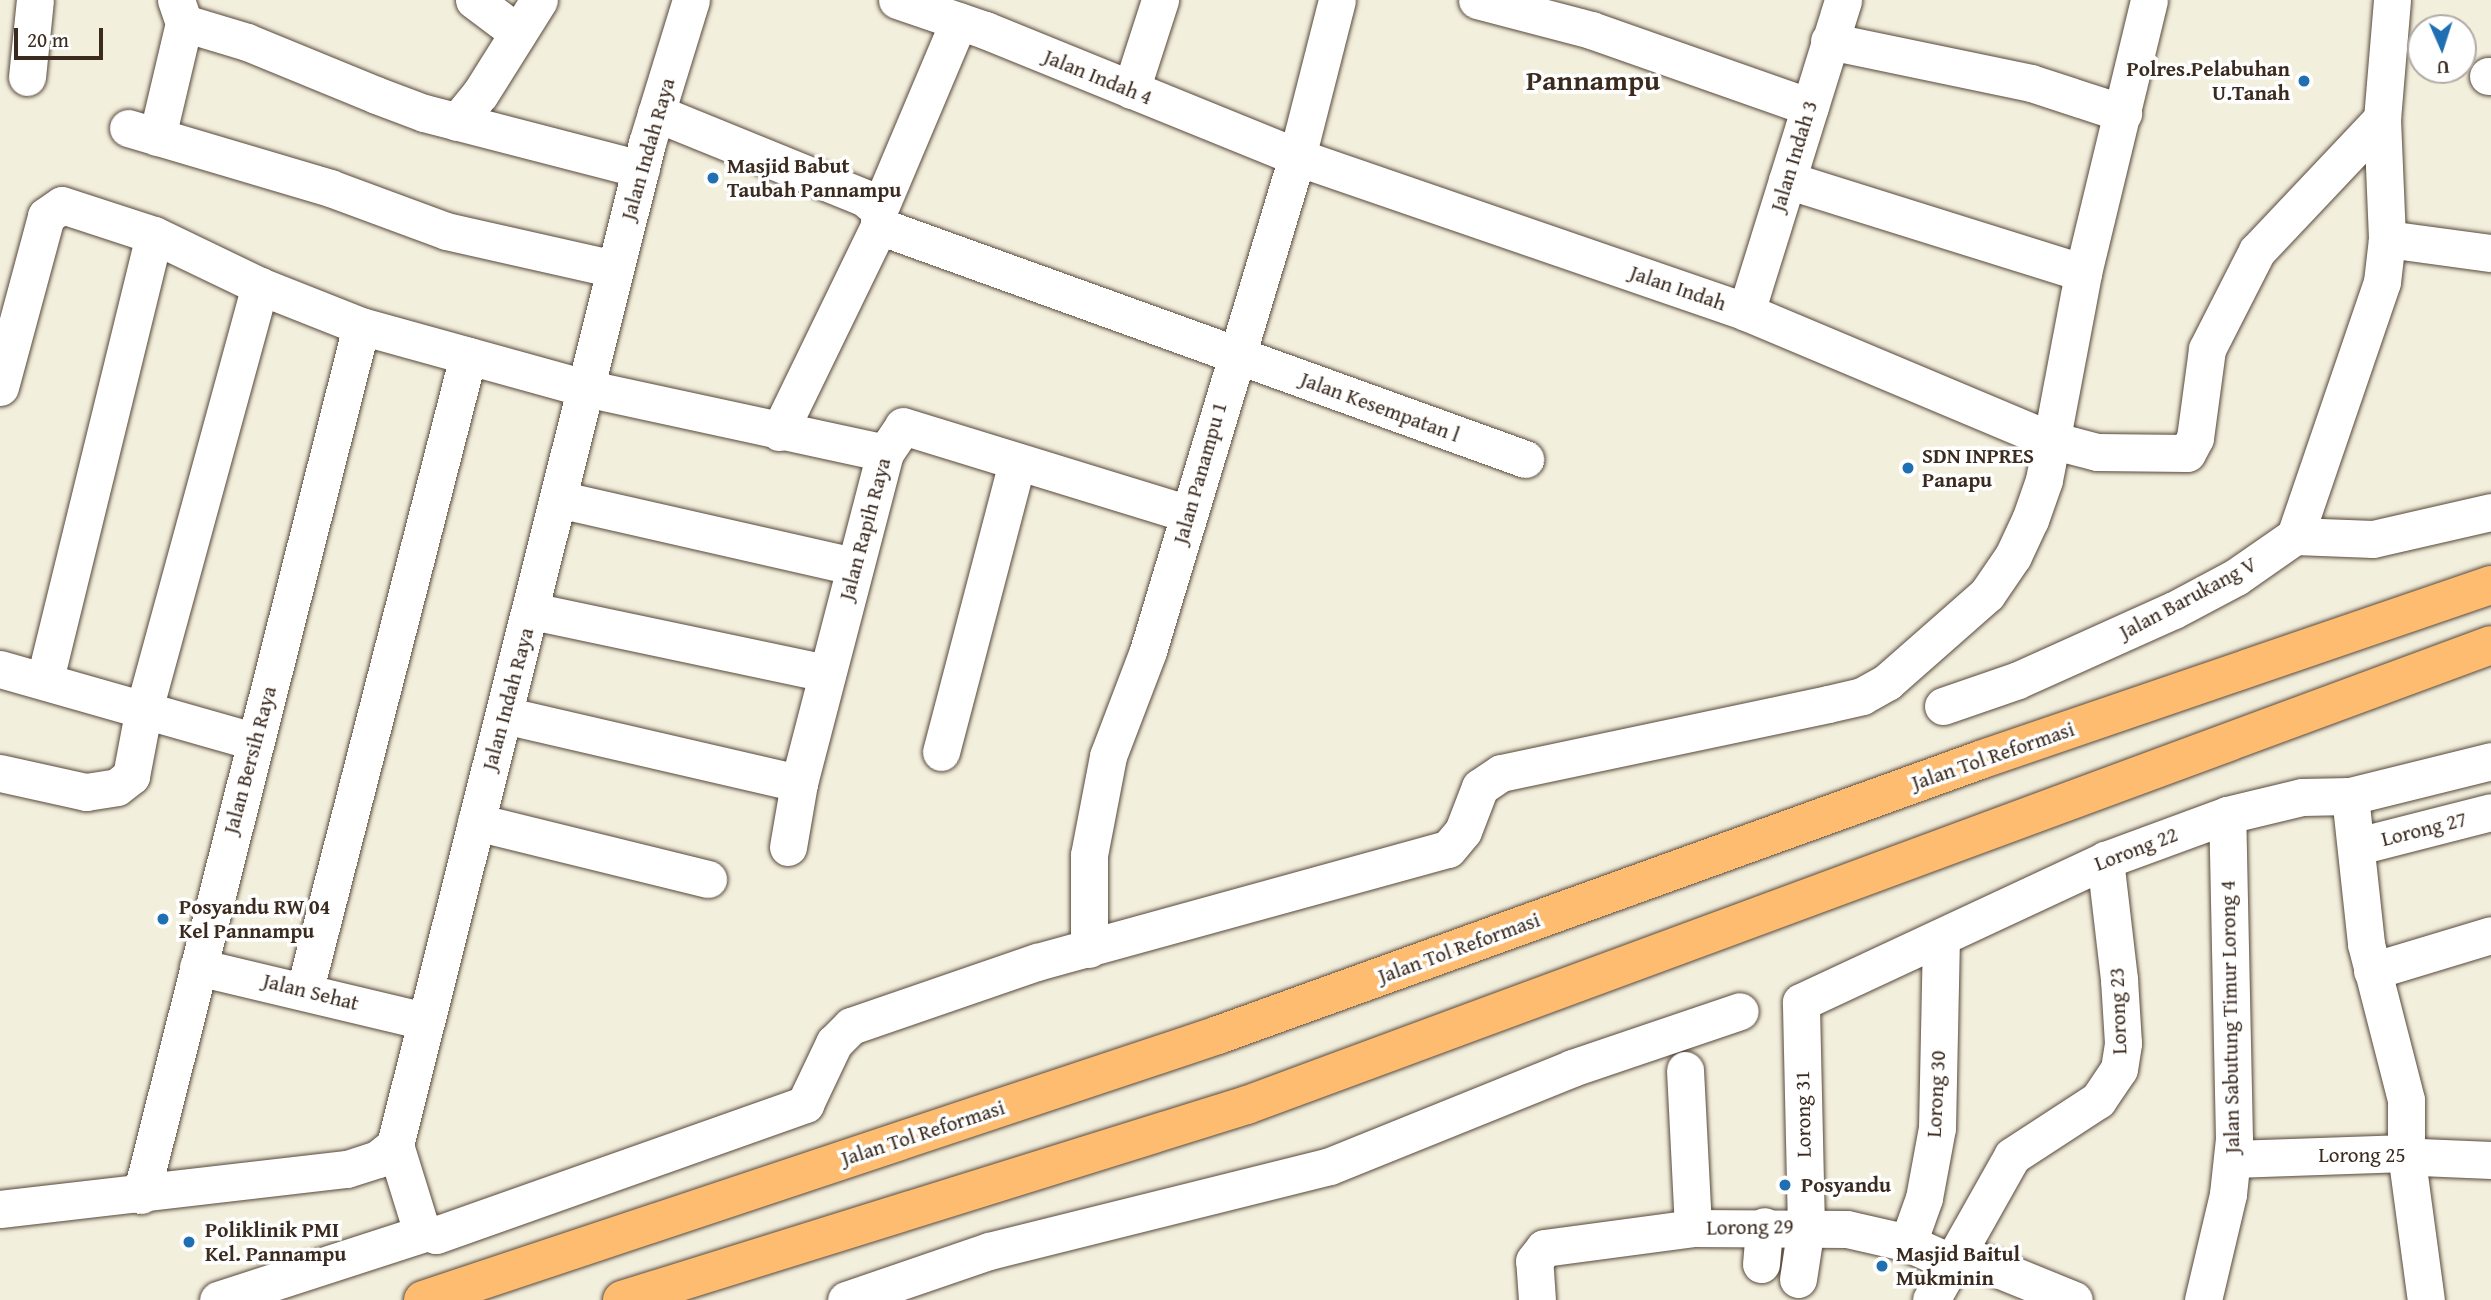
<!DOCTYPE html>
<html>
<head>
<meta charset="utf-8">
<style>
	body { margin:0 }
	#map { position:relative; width:2491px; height:1300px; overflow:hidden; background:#f3efdd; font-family:"Gentium Book Plus",serif }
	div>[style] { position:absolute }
	.roads { filter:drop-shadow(0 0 2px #57483b) drop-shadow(0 0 2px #57483b) }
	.minor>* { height:37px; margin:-18.5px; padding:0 18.5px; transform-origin:18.5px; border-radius:18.5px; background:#fff }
	.highway>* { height:38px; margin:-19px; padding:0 19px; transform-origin:19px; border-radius:19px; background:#fdbc70 }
	.dots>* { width:19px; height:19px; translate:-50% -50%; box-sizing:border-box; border:4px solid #fff; border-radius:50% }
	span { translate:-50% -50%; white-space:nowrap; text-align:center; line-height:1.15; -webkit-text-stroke:7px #fff; paint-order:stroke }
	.poi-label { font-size:21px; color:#3b2a1e; font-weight:700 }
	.right { translate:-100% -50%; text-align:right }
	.left { translate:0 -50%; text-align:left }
	.street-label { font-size:21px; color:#3b2a1e }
	.district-label { font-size:28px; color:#3b2a1e; font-weight:700 }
	.north { position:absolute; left:2407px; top:14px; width:70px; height:70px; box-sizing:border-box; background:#fff; border:2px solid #b1aaa5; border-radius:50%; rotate:177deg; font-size:19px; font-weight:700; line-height:28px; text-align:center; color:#3b2a1e }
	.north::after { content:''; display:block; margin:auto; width:24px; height:32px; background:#1f6fb2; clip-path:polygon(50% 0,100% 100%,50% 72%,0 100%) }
	.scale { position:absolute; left:14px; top:28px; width:89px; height:32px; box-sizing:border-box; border:4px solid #3b2a1e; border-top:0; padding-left:9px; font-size:21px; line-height:24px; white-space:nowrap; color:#3b2a1e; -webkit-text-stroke:5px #fff; paint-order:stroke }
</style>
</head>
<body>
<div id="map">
	<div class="roads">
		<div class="minor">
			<div style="left:176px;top:0;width:24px;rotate:71deg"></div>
			<div style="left:184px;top:23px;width:66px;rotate:16.8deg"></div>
			<div style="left:247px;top:42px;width:139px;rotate:22.3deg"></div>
			<div style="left:376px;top:95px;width:51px;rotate:20.6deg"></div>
			<div style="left:424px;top:113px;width:224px;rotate:14.5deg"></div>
			<div style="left:474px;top:0;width:55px;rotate:36.9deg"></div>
			<div style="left:897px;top:0;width:93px;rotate:18.8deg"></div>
			<div style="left:985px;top:30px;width:337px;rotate:22.1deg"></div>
			<div style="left:1297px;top:157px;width:475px;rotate:19deg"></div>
			<div style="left:1746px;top:312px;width:331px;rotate:22.8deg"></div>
			<div style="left:2051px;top:440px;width:48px;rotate:14.6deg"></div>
			<div style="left:2097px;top:452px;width:90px;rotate:0.6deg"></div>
			<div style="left:2187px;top:453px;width:17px;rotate:-62deg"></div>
			<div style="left:2195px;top:438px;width:90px;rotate:-82.3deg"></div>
			<div style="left:2207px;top:349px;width:110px;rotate:-63deg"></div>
			<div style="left:2257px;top:251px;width:182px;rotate:-46.6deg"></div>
			<div style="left:1477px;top:0;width:118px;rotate:14.7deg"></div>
			<div style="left:1591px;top:30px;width:232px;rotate:19.4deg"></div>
			<div style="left:2392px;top:0;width:119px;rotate:94.8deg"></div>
			<div style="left:2382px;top:119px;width:120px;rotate:87.6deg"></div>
			<div style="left:2387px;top:239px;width:105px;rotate:7.7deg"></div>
			<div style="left:1829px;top:41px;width:206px;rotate:11.7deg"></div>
			<div style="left:2031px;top:83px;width:97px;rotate:18.1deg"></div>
			<div style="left:2488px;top:76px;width:3px"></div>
			<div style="left:27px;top:77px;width:77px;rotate:-84.1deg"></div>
			<div style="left:1131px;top:90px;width:95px;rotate:-72.1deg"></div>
			<div style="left:656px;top:113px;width:226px;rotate:22.1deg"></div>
			<div style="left:865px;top:198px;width:18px;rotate:41deg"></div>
			<div style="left:457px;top:122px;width:36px;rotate:-51deg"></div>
			<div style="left:480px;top:94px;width:111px;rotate:-57.9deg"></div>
			<div style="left:128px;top:128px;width:211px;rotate:16.5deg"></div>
			<div style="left:330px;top:188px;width:124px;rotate:20.3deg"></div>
			<div style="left:446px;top:231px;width:173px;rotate:12.7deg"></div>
			<div style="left:157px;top:137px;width:117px;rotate:-76.7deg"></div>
			<div style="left:1787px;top:180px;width:310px;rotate:17.4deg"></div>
			<div style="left:879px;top:226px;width:687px;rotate:19.83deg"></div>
			<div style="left:1746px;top:312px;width:327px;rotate:-72.7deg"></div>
			<div style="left:0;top:387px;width:177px;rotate:-74.9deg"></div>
			<div style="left:46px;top:216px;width:19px;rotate:-35deg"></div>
			<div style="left:62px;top:205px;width:97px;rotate:18.1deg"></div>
			<div style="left:154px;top:235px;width:118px;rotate:25.7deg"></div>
			<div style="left:260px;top:286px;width:109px;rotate:21.6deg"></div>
			<div style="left:361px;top:326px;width:232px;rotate:15.5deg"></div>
			<div style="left:585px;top:388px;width:307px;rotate:12.2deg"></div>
			<div style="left:779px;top:432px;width:229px;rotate:-64.1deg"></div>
			<div style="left:879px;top:226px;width:16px;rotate:-90deg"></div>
			<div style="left:879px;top:210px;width:205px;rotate:-67.1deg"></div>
			<div style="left:558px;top:499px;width:303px;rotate:12.8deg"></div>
			<div style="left:2295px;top:536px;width:78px;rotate:2.2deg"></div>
			<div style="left:2373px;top:539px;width:121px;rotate:-12.9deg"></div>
			<div style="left:532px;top:611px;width:301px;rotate:11.9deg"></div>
			<div style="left:0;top:669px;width:263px;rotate:15.9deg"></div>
			<div style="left:45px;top:679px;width:457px;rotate:-76.2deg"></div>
			<div style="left:1943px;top:706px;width:79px;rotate:-19.1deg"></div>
			<div style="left:2018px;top:680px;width:171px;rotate:-24.2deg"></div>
			<div style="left:2174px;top:610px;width:70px;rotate:-28deg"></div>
			<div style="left:2236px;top:577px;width:72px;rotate:-34.8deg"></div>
			<div style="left:2295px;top:536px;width:268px;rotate:-71.1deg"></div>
			<div style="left:2382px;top:282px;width:43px;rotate:-83.4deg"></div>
			<div style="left:504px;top:715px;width:303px;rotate:13deg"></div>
			<div style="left:941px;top:752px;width:300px;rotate:-75.3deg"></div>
			<div style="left:0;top:773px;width:88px;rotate:12.5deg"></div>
			<div style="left:86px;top:792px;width:31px;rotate:-9deg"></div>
			<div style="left:117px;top:787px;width:18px;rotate:-38deg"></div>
			<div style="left:131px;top:776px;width:64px;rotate:-79.2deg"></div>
			<div style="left:143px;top:713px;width:443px;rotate:-74.7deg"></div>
			<div style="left:2350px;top:796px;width:149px;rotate:83.8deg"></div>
			<div style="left:2366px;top:944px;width:161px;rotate:75.6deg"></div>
			<div style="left:2406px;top:1100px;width:53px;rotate:90deg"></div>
			<div style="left:2406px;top:1153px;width:148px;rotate:82.3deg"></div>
			<div style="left:476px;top:822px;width:239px;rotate:13.8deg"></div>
			<div style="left:2358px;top:846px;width:137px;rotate:-14.3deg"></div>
			<div style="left:788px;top:847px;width:65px;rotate:-80.2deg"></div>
			<div style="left:799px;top:783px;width:341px;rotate:-75.4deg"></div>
			<div style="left:885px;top:453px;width:32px;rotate:-56deg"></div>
			<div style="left:903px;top:426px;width:299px;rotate:17.1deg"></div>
			<div style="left:1089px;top:949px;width:94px;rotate:-90deg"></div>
			<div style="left:1089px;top:855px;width:101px;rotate:-79.1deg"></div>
			<div style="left:1108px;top:756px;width:112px;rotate:-69.1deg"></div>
			<div style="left:1148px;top:651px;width:516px;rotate:-73.22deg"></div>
			<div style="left:1297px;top:157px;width:162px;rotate:-75.7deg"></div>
			<div style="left:198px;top:967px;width:232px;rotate:13.4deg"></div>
			<div style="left:2372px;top:971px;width:124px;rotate:-16.8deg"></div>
			<div style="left:305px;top:989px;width:654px;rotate:-75.56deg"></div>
			<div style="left:1685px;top:1070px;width:158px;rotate:87.1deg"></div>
			<div style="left:395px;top:1145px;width:88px;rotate:72.8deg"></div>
			<div style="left:421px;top:1229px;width:16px;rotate:22deg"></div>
			<div style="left:436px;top:1235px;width:392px;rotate:-19.5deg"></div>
			<div style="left:805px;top:1104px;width:68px;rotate:-64.6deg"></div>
			<div style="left:834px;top:1043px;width:24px;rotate:-45deg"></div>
			<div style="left:851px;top:1026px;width:197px;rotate:-19deg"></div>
			<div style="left:1037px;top:962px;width:426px;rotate:-15.4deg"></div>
			<div style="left:1448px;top:849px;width:23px;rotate:-50deg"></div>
			<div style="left:1463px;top:831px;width:47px;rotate:-68.9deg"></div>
			<div style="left:1480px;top:787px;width:25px;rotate:-34deg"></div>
			<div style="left:1501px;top:773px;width:334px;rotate:-11.9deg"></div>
			<div style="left:1828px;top:704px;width:35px;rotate:-13deg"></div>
			<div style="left:1862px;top:696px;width:29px;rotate:-29deg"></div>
			<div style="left:1887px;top:682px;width:133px;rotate:-41.3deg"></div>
			<div style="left:1987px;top:594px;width:46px;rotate:-55.6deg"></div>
			<div style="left:2013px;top:556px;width:40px;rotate:-65deg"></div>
			<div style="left:2030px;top:520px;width:42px;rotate:-70.7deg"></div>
			<div style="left:2044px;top:480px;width:211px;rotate:-79.3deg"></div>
			<div style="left:2083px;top:273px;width:281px;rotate:-76.4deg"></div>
			<div style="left:2233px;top:1159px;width:173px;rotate:-2deg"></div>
			<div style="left:2406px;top:1153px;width:15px;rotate:16deg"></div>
			<div style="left:2420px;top:1157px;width:71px;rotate:2.4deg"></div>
			<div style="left:141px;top:1195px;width:896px;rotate:-75.79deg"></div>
			<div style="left:0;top:1209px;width:349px;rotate:-6.6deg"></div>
			<div style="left:347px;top:1169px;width:33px;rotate:-18deg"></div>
			<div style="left:378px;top:1159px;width:22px;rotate:-39deg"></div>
			<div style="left:395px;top:1145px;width:1033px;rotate:-75.88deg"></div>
			<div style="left:647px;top:143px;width:150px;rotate:-72.9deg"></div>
			<div style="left:1908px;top:1243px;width:48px;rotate:-70.4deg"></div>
			<div style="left:1924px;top:1198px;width:71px;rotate:-79.5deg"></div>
			<div style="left:1937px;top:1128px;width:188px;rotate:-88.8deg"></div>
			<div style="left:1959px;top:1253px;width:124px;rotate:22.2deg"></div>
			<div style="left:1761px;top:1264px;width:38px;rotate:-85deg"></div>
			<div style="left:1798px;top:1279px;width:53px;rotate:-81.3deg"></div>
			<div style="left:1806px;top:1227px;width:225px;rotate:-91.3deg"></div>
			<div style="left:1801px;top:1002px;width:336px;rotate:-25deg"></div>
			<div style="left:2105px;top:860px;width:130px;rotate:-20.2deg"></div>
			<div style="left:2227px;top:815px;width:77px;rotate:-13.5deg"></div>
			<div style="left:2302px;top:797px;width:48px;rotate:-1.2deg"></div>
			<div style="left:2350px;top:796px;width:145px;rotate:-13.9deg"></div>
			<div style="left:218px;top:1300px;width:220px;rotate:-18deg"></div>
			<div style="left:846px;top:1300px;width:151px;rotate:-18.9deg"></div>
			<div style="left:989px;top:1251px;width:351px;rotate:-14deg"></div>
			<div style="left:1330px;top:1166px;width:261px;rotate:-22deg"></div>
			<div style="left:1572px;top:1068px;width:177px;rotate:-18.7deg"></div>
			<div style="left:1537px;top:1300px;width:39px;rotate:-94deg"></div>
			<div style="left:1534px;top:1261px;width:16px;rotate:-52deg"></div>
			<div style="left:1544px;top:1248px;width:150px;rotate:-7.6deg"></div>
			<div style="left:1693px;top:1228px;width:154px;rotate:0.4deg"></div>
			<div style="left:1847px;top:1229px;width:63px;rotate:12.9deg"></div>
			<div style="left:1908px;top:1243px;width:48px;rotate:24.4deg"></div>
			<div style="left:1931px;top:1300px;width:165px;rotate:-60.6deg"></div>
			<div style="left:2012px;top:1156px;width:103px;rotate:-33.1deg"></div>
			<div style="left:2098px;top:1100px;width:37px;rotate:-56deg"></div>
			<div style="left:2119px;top:1069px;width:26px;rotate:-81deg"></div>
			<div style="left:2123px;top:1043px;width:64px;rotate:-93.6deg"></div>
			<div style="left:2119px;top:979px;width:120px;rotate:-96.7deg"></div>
			<div style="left:2203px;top:1300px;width:109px;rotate:-76.7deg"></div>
			<div style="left:2228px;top:1194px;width:55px;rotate:-83.8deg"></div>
			<div style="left:2234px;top:1139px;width:324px;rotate:-91.2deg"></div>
		</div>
		<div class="highway">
			<div style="left:423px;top:1300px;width:838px;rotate:-18.43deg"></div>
			<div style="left:1218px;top:1035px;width:810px;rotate:-19.84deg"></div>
			<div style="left:1980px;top:760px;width:540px;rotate:-18.9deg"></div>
			<div style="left:622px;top:1300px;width:655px;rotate:-17.33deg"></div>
			<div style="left:1247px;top:1105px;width:1326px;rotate:-20.29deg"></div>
		</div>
	</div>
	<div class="dots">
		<div style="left:2304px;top:81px;background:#1f6fb2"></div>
		<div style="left:713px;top:178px;background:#1f6fb2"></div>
		<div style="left:1908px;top:468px;background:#1f6fb2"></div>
		<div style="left:163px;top:919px;background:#1f6fb2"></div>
		<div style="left:1785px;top:1185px;background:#1f6fb2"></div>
		<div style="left:189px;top:1242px;background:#1f6fb2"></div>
		<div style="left:1882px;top:1266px;background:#1f6fb2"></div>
	</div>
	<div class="poi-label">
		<span class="right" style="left:2290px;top:81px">Polres.Pelabuhan<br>U.Tanah</span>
		<span class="left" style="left:727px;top:178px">Masjid Babut<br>Taubah Pannampu</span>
		<span class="left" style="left:1922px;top:468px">SDN INPRES<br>Panapu</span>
		<span class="left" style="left:179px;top:919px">Posyandu RW 04<br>Kel Pannampu</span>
		<span class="left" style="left:1801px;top:1185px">Posyandu</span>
		<span class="left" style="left:205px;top:1242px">Poliklinik PMI<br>Kel. Pannampu</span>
		<span class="left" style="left:1896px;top:1266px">Masjid Baitul<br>Mukminin</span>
	</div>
	<div class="street-label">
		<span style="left:1098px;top:77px;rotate:22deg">Jalan Indah 4</span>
		<span style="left:648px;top:149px;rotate:-74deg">Jalan Indah Raya</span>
		<span style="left:1794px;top:156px;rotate:-73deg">Jalan Indah 3</span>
		<span style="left:1678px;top:288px;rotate:19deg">Jalan Indah</span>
		<span style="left:1380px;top:407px;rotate:20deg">Jalan Kesempatan l</span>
		<span style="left:1200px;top:473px;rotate:-74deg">Jalan Panampu 1</span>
		<span style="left:865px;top:529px;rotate:-75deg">Jalan Rapih Raya</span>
		<span style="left:2188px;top:598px;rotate:-28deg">Jalan Barukang V</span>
		<span style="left:508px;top:699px;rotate:-75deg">Jalan Indah Raya</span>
		<span style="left:1993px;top:756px;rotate:-19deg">Jalan Tol Reformasi</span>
		<span style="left:250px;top:760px;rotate:-75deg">Jalan Bersih Raya</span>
		<span style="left:2424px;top:829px;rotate:-14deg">Lorong 27</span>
		<span style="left:2136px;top:849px;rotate:-21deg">Lorong 22</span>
		<span style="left:1459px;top:948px;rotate:-20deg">Jalan Tol Reformasi</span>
		<span style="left:311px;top:992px;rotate:14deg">Jalan Sehat</span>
		<span style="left:2118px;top:1011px;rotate:-92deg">Lorong 23</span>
		<span style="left:2230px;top:1017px;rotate:-91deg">Jalan Sabutung Timur Lorong 4</span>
		<span style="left:1936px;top:1094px;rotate:-87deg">Lorong 30</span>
		<span style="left:1803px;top:1114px;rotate:-91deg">Lorong 31</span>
		<span style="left:923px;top:1133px;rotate:-18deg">Jalan Tol Reformasi</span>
		<span style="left:2362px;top:1155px">Lorong 25</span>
		<span style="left:1750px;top:1227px;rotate:-1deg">Lorong 29</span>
	</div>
	<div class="district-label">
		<span style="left:1593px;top:80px">Pannampu</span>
	</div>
	<div class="north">U</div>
	<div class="scale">20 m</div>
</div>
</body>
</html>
